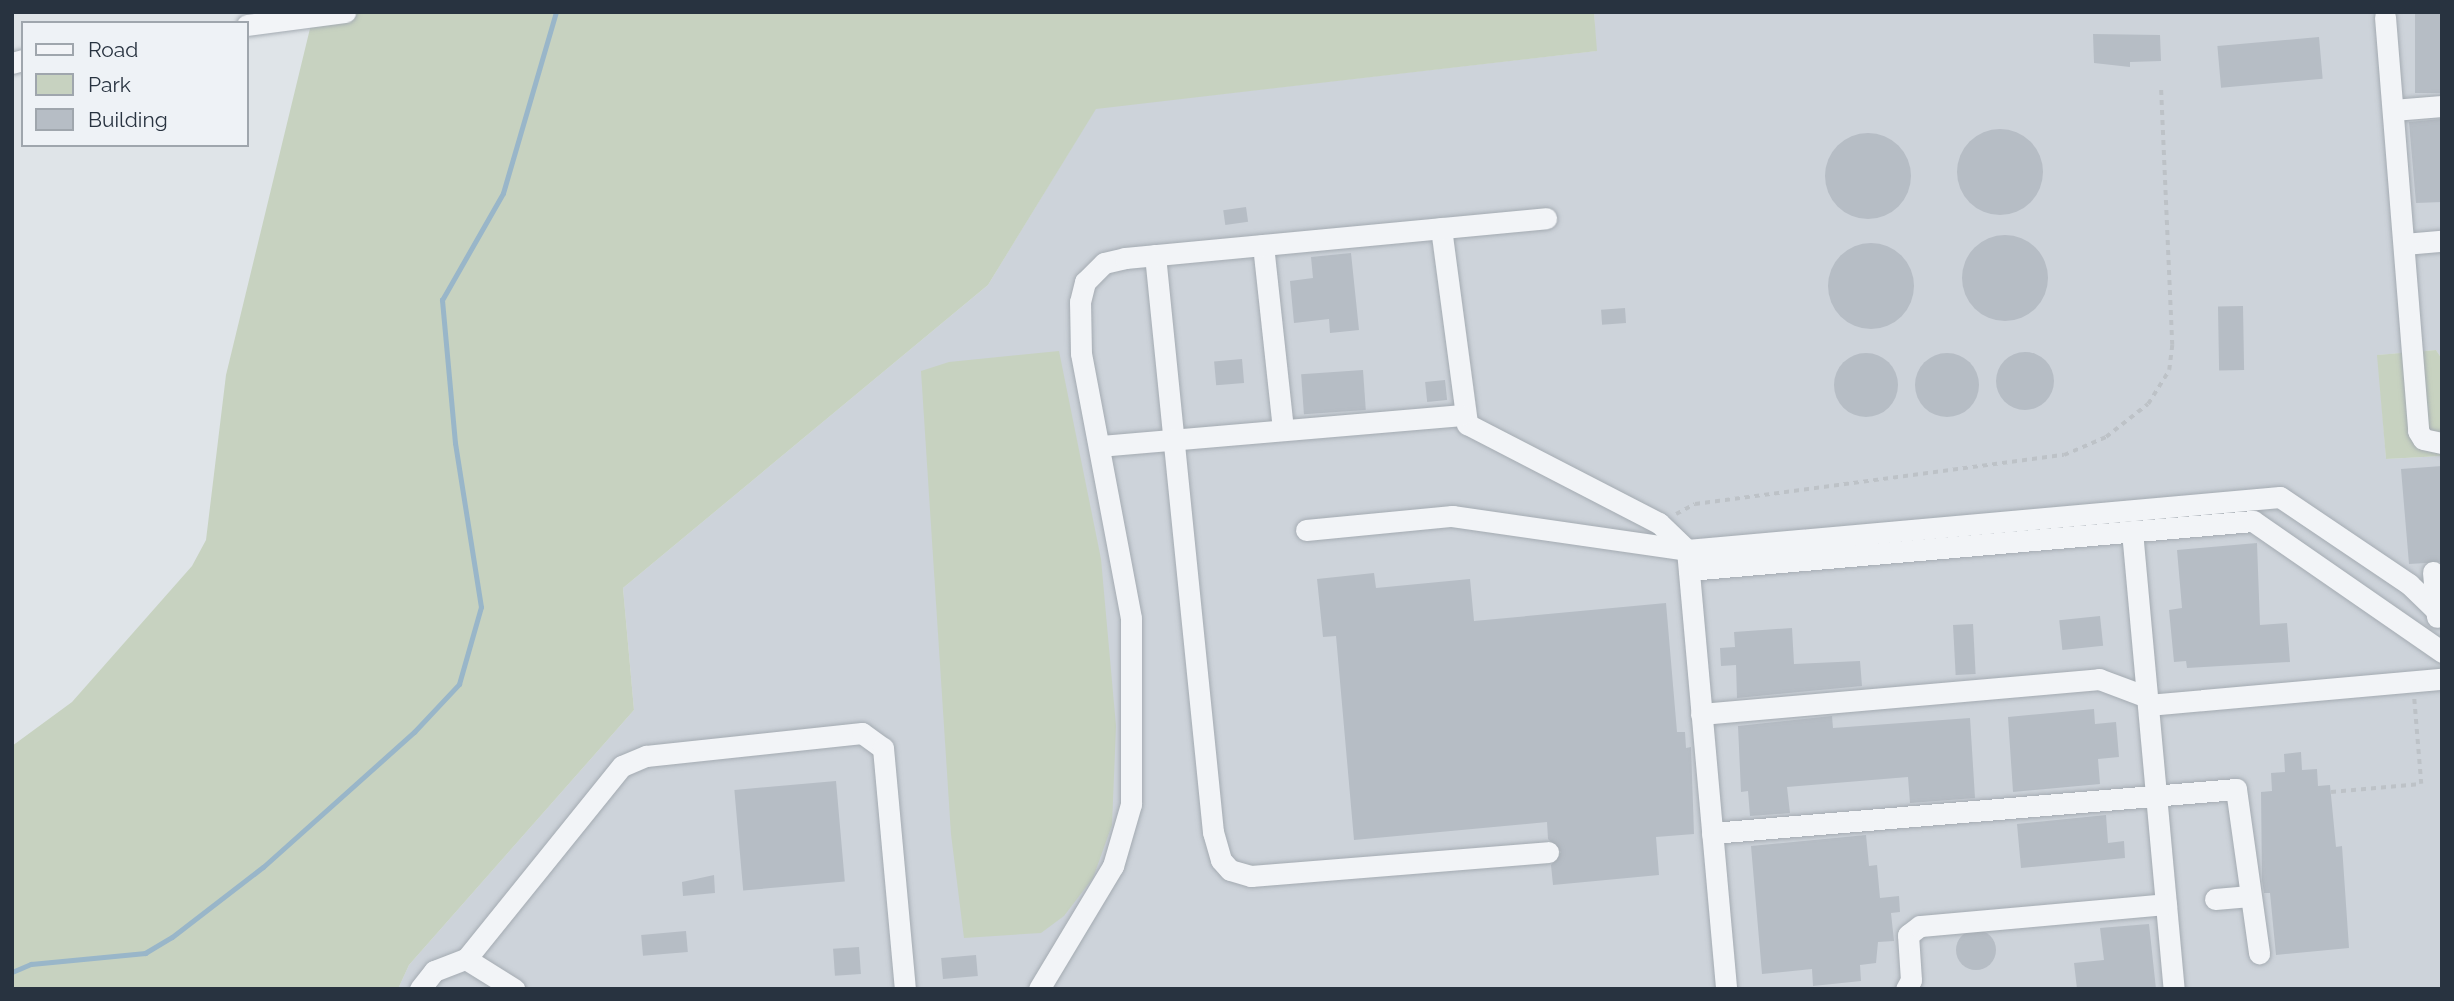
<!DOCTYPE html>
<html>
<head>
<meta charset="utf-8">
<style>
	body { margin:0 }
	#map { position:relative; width:2454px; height:1001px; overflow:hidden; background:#dfe4e8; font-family:Raleway,sans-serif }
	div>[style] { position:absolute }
	.built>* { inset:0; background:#cdd3da }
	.green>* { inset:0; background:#c7d2c0 }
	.stream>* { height:5px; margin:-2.5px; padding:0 2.5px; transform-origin:2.5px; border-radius:2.5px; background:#99b6c9 }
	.building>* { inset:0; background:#b6bdc5; transform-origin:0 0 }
	.round { border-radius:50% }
	.path>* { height:3.5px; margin-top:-1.75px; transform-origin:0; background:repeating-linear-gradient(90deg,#bdc2c7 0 5px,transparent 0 10px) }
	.roads { filter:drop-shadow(0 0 2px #a4abb2) drop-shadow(0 0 2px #a4abb2) }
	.minor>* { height:21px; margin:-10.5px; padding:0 10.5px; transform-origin:10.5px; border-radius:10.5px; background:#f2f4f7 }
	span { translate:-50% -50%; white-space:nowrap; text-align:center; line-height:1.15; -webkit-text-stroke:5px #eef2f6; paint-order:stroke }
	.frame { position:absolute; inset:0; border:14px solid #283340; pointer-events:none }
	.legend { position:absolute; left:21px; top:21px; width:228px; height:126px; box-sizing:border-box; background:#eef2f6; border:2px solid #9fa6ad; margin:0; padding:9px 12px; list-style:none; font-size:21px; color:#283340 }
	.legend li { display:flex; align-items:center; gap:14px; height:35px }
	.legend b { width:35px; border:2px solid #9fa6ad }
</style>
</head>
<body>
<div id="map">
	<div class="built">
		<div style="clip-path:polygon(1594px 12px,2442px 12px,2442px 359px,2436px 350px,2378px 355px,2386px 459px,2442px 456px,2442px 989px,398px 989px,409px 965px,634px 710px,623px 588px,988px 285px,1096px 108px,1596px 51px)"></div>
	</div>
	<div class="green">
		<div style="clip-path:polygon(314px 12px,1594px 12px,1597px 51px,1096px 109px,988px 285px,623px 588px,634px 710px,409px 965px,398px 989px,12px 989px,12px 746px,72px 702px,192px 566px,206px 540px,226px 375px)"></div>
		<div style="clip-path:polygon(2436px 350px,2442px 359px,2442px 456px,2386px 459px,2377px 355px)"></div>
		<div style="clip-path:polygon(1059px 351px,1101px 559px,1116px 726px,1112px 825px,1093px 878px,1064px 916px,1041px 933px,964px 938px,951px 834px,921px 371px,949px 362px)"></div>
	</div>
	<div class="stream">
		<div style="left:12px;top:972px;width:21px;rotate:-23deg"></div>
		<div style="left:31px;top:964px;width:115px;rotate:-5.5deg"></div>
		<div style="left:145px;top:953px;width:31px;rotate:-31deg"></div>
		<div style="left:172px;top:937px;width:115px;rotate:-37.6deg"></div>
		<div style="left:263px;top:867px;width:203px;rotate:-41.8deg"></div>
		<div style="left:414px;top:732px;width:66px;rotate:-46.8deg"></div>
		<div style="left:459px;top:684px;width:80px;rotate:-74.1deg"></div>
		<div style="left:481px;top:607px;width:166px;rotate:-99deg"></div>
		<div style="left:455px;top:443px;width:144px;rotate:-95.2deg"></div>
		<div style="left:442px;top:300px;width:123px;rotate:-60.3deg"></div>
		<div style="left:503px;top:193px;width:189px;rotate:-73.7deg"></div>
	</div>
	<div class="building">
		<div style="left:2442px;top:14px;width:79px;height:27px;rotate:90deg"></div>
		<div style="clip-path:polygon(2093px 34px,2160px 35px,2161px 61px,2130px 62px,2130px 67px,2094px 63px)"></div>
		<div style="left:2319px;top:37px;width:42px;height:102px;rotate:85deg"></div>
		<div style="clip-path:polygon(2442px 119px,2442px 202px,2416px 203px,2409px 122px)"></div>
		<div class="round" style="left:1957px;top:129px;width:86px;height:86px"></div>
		<div class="round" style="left:1825px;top:133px;width:86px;height:86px"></div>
		<div style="left:1246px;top:207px;width:15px;height:23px;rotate:82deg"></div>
		<div class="round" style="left:1962px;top:235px;width:86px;height:86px"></div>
		<div class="round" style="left:1828px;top:243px;width:86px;height:86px"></div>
		<div style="clip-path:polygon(1351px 253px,1359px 330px,1330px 333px,1329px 319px,1294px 323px,1290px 281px,1313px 278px,1311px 257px)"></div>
		<div style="left:2243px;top:306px;width:64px;height:25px;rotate:89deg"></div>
		<div style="left:1625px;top:308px;width:15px;height:24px;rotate:86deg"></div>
		<div class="round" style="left:1996px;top:352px;width:58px;height:58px"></div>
		<div class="round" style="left:1915px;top:353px;width:64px;height:64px"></div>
		<div class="round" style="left:1834px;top:353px;width:64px;height:64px"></div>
		<div style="left:1242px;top:359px;width:24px;height:28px;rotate:85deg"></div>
		<div style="left:1363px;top:370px;width:40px;height:62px;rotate:86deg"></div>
		<div style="left:1445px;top:380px;width:20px;height:20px;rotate:84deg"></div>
		<div style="clip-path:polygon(2442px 466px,2442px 562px,2409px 564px,2401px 469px)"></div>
		<div style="clip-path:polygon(2257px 543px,2260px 625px,2287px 623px,2290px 662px,2187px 668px,2186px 661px,2174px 662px,2169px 610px,2182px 608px,2177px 550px)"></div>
		<div style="clip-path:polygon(1374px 573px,1376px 588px,1470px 579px,1474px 621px,1666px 603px,1677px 732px,1685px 732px,1686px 748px,1691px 747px,1694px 834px,1656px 837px,1659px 875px,1553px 885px,1551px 865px,1561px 852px,1548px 839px,1547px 822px,1354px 840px,1336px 636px,1323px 637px,1317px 579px)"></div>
		<div style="left:2100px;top:616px;width:30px;height:41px;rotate:84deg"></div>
		<div style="left:1973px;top:624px;width:50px;height:20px;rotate:87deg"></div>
		<div style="clip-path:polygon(1792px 628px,1794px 664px,1860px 661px,1862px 686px,1737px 698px,1736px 665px,1721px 666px,1720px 648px,1735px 647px,1734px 632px)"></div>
		<div style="clip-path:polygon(2094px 709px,2095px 724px,2116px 722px,2119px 757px,2098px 759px,2100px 784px,2013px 792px,2008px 717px)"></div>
		<div style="clip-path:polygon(1832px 716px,1833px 728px,1970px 718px,1975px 798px,1910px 803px,1908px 777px,1787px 787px,1790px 813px,1750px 816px,1748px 791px,1741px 792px,1738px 726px)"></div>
		<div style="clip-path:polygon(2301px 752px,2302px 770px,2317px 769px,2318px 786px,2330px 785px,2336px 847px,2342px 846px,2349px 948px,2276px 955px,2270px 893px,2264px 893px,2262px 880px,2261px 792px,2272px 791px,2271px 773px,2285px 772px,2284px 754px)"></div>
		<div style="left:836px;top:781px;width:101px;height:102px;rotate:85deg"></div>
		<div style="clip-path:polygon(2106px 815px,2108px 843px,2124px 841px,2125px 858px,2021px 868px,2017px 824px)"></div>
		<div style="clip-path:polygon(1866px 835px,1869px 866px,1877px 865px,1880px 898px,1899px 896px,1900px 912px,1891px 913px,1894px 941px,1878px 942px,1876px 963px,1860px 965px,1861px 981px,1813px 986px,1812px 969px,1762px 974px,1751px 846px)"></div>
		<div style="clip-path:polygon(714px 875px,715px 893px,683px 896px,682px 882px)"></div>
		<div style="clip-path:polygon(2149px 924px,2156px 989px,2077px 989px,2074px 963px,2104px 960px,2100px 928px)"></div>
		<div class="round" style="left:1956px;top:930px;width:40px;height:40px"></div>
		<div style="left:686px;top:931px;width:21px;height:45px;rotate:85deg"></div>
		<div style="left:859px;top:947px;width:27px;height:26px;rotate:86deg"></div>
		<div style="left:976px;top:955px;width:21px;height:35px;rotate:85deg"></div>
	</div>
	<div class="path">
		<div style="left:1676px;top:514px;width:21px;rotate:-28deg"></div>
		<div style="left:1695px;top:504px;width:372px;rotate:-7.6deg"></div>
		<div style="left:2064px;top:455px;width:46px;rotate:-23.2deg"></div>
		<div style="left:2106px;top:437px;width:53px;rotate:-38.2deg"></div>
		<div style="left:2148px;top:404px;width:40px;rotate:-58deg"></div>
		<div style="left:2169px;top:370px;width:25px;rotate:-83deg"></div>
		<div style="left:2172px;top:345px;width:257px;rotate:-92.5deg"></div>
		<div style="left:2331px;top:792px;width:90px;rotate:-5.1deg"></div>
		<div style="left:2421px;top:784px;width:86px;rotate:-94.7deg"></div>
	</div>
	<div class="roads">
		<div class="minor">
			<div style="left:2385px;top:17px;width:415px;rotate:85.4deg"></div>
			<div style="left:2418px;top:431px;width:9px;rotate:58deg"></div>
			<div style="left:2423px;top:439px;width:19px;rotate:12deg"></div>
			<div style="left:247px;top:25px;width:99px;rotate:-7.6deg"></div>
			<div style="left:12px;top:63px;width:11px;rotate:-15deg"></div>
			<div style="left:2393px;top:110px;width:49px;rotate:-4.7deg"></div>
			<div style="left:1441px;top:228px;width:198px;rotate:82.4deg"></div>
			<div style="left:1467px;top:424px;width:216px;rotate:27.3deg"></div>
			<div style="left:1659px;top:523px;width:39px;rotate:44deg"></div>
			<div style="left:1687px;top:550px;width:441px;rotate:84.9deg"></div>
			<div style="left:2404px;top:244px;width:38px;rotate:-5deg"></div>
			<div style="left:1263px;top:245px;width:185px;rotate:83.8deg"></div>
			<div style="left:1155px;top:255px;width:580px;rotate:84.26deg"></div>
			<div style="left:1213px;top:832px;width:29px;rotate:74deg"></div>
			<div style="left:1221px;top:860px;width:13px;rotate:48deg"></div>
			<div style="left:1230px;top:870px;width:22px;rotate:16deg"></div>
			<div style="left:1251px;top:876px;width:298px;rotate:-4.6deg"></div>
			<div style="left:1100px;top:446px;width:362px;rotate:-4.9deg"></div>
			<div style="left:1306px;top:530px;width:147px;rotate:-5.5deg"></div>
			<div style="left:1452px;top:516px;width:237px;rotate:8.2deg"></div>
			<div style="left:1687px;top:550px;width:595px;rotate:-5.11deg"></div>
			<div style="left:2280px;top:497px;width:156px;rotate:34deg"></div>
			<div style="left:2409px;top:584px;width:46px;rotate:44.1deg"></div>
			<div style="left:2132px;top:531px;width:460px;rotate:84.8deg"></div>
			<div style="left:1689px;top:570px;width:566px;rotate:-4.97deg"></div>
			<div style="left:2253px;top:521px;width:230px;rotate:34.7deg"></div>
			<div style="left:2433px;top:572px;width:45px;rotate:84.9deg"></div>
			<div style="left:2148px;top:705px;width:295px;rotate:-5.1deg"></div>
			<div style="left:1701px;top:714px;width:400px;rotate:-5deg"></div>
			<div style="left:2099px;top:679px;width:51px;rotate:20.6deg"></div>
			<div style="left:1712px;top:833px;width:526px;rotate:-4.8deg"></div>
			<div style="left:2236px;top:789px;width:166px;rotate:82deg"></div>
			<div style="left:2215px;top:899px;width:35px;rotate:-5deg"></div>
			<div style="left:466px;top:959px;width:248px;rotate:-51.1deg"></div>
			<div style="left:622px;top:766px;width:26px;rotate:-23deg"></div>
			<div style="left:646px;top:756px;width:217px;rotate:-6.1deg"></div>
			<div style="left:862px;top:733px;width:26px;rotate:36deg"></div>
			<div style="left:883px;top:748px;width:242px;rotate:84.8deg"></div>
			<div style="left:420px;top:989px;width:23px;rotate:-52deg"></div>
			<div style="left:434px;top:971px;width:34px;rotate:-21deg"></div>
			<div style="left:466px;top:959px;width:57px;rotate:32deg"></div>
			<div style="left:1039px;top:989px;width:144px;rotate:-59deg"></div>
			<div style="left:1113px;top:866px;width:65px;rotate:-73.8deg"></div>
			<div style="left:1131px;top:804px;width:186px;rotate:-90deg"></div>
			<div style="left:1131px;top:618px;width:270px;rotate:-100.7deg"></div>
			<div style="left:1081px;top:353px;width:51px;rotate:-91.1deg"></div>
			<div style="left:1080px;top:302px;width:21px;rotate:-76deg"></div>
			<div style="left:1085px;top:282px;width:27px;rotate:-45deg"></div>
			<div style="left:1104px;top:263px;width:22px;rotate:-13deg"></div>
			<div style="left:1125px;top:258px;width:423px;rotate:-5.4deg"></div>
			<div style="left:1906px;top:989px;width:10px;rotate:-61deg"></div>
			<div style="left:1911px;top:980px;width:45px;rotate:-93.8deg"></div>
			<div style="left:1908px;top:935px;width:15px;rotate:-37deg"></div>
			<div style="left:1920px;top:926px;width:247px;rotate:-5.1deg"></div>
		</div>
	</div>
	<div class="frame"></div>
	<ul class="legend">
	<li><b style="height:9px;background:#f2f4f7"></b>Road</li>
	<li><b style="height:19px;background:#c7d2c0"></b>Park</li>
	<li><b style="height:19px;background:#b6bdc5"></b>Building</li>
	</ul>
</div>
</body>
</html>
